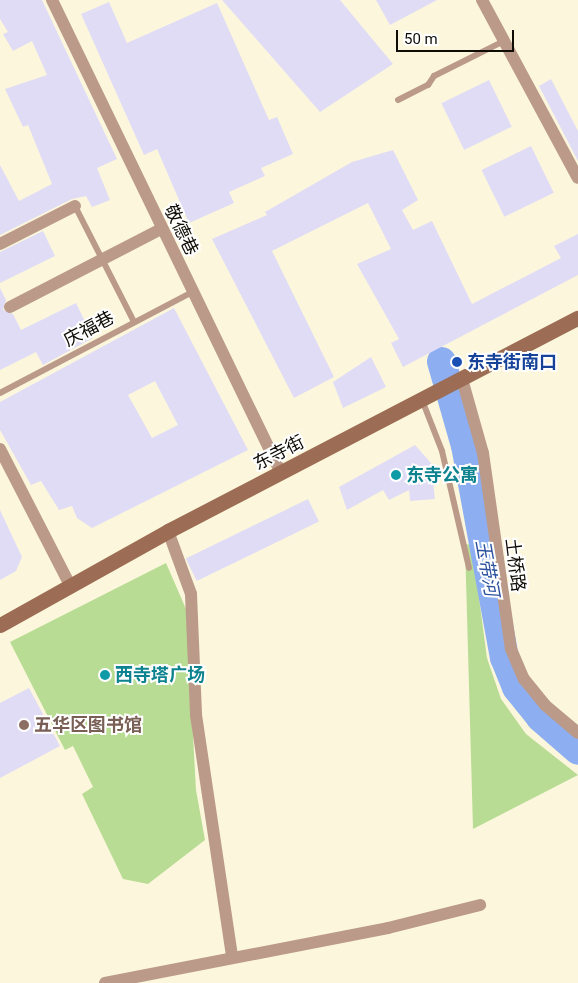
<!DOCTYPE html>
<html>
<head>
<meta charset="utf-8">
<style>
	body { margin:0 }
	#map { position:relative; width:578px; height:983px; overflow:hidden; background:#fcf7dc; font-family:Roboto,"Noto Sans SC",sans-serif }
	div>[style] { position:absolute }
	.green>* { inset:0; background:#b9dc94 }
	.river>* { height:29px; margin:-14.5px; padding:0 14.5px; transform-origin:14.5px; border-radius:14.5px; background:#8daff2 }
	.building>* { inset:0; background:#e0dcf6; transform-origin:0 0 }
	.lane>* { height:6px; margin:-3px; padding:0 3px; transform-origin:3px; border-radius:3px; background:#bb9a89 }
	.street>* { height:12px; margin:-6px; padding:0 6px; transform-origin:6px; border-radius:6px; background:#bb9a89 }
	.secondary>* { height:15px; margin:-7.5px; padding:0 7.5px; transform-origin:7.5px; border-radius:7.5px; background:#9c6d54 }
	.dots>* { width:14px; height:14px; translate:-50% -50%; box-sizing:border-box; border:2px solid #fff; border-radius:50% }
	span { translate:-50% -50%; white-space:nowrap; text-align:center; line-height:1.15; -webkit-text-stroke:4px #fff; paint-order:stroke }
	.street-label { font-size:18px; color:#0f0d05 }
	.transit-label { font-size:18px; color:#164399; font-weight:700 }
	.left { translate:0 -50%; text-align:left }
	.culture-label { font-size:18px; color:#0d838f; font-weight:700 }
	.education-label { font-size:18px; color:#785e54; font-weight:700 }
	.water-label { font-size:19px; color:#2c519f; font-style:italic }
	.scale { position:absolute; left:396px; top:30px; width:118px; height:22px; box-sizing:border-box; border:2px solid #0f0d05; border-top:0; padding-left:6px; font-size:15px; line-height:18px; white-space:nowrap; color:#0f0d05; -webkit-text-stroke:4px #fff; paint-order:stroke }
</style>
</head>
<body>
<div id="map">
	<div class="green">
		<div style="clip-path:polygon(465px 544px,472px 545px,487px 658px,501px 699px,526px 734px,578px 775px,473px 829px)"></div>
		<div style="clip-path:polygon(166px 563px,186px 609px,196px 790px,205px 840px,148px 884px,123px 879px,82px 794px,93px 787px,73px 746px,65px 750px,10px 642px)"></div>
	</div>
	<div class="river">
		<div style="left:441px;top:361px;width:87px;rotate:74.1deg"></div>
		<div style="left:465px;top:445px;width:216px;rotate:79.6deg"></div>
		<div style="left:504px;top:657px;width:32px;rotate:68deg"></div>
		<div style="left:516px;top:687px;width:38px;rotate:51deg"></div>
		<div style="left:540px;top:717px;width:50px;rotate:41deg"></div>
	</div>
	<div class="building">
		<div style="clip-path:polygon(0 0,42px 0,117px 159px,97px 168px,110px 200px,92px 207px,86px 196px,72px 199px,0 235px,0 165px,19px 201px,52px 184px,28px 125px,23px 127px,5px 89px,47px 75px,32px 41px,13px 51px,3px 34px,8px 32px,0 19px)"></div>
		<div style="clip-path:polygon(222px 0,340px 0,393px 64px,320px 112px)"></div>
		<div style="clip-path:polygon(376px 0,437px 0,390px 25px)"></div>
		<div style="clip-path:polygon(109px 2px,127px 43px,217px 3px,269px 120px,277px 117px,293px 154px,261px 168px,265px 176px,229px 192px,234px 203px,189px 223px,157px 149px,144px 155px,81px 14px)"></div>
		<div style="clip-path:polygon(551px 79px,578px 131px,578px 161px,539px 86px)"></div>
		<div style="left:489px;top:80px;width:52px;height:53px;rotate:64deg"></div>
		<div style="left:531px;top:146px;width:52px;height:55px;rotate:64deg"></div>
		<div style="clip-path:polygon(393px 150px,418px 200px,402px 210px,413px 230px,432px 221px,472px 304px,561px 258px,554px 246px,578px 234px,578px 275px,403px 367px,391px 343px,399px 339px,357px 264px,391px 249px,368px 203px,272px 251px,334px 377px,294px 398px,212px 239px,267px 215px,265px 212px,352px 162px)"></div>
		<div style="clip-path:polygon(43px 231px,55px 256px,0 283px,0 252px)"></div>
		<div style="clip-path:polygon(0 288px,6px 300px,3px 310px,13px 314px,21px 330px,76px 303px,93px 338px,43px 365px,36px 352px,0 370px)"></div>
		<div style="clip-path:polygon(evenodd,174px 308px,248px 450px,92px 528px,77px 518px,72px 506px,59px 510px,41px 481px,31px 485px,0 430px,0 402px,174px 308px,155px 381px,178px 425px,152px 438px,128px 395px,155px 381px)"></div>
		<div style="clip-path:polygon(371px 357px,386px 387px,343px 408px,333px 382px)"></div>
		<div style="clip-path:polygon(415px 445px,431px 463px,435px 499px,410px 501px,409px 490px,389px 500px,383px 490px,347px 510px,339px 487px)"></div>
		<div style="left:308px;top:499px;width:25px;height:136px;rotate:64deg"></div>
		<div style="clip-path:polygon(0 510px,22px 557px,16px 571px,0 580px)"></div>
		<div style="clip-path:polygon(29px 688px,60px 746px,0 778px,0 703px)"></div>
	</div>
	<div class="lane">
		<div style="left:398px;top:100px;width:34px;rotate:-27deg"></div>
		<div style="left:428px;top:85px;width:11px;rotate:-56deg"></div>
		<div style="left:434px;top:76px;width:78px;rotate:-26.6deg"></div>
		<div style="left:75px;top:206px;width:130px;rotate:63deg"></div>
		<div style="left:0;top:393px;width:217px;rotate:-27.7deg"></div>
		<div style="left:422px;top:400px;width:55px;rotate:68.6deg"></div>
		<div style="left:442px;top:451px;width:120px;rotate:77deg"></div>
	</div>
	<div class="street">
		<div style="left:52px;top:0;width:526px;rotate:64.17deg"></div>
		<div style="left:482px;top:0;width:202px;rotate:61.7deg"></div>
		<div style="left:0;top:244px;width:84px;rotate:-26.9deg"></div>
		<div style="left:10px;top:307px;width:170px;rotate:-27.3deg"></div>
		<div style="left:462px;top:379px;width:77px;rotate:74.2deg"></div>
		<div style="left:483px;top:453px;width:198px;rotate:81.9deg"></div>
		<div style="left:511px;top:649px;width:33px;rotate:67deg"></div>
		<div style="left:524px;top:679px;width:33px;rotate:51deg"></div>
		<div style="left:545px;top:705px;width:43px;rotate:40.3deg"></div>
		<div style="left:0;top:449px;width:155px;rotate:62.8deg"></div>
		<div style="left:168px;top:531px;width:67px;rotate:69.9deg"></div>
		<div style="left:191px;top:594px;width:121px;rotate:87.6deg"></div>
		<div style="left:196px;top:715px;width:243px;rotate:81.5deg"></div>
		<div style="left:105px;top:983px;width:288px;rotate:-11deg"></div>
		<div style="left:388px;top:928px;width:95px;rotate:-14deg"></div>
	</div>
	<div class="secondary">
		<div style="left:0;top:625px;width:193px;rotate:-29.2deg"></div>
		<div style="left:168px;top:531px;width:462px;rotate:-27.5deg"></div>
	</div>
	<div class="dots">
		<div style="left:457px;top:362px;background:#1a4fb4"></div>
		<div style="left:396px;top:475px;background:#0f9aa8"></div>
		<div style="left:105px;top:675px;background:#0f9aa8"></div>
		<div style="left:24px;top:725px;background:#8d6e63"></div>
	</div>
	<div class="street-label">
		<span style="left:181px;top:230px;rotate:64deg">敬德巷</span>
		<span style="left:89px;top:329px;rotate:-28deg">庆福巷</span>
		<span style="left:279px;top:453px;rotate:-27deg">东寺街</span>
		<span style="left:515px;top:565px;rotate:83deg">土桥路</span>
	</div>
	<div class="transit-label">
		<span class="left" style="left:467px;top:362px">东寺街南口</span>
	</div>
	<div class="culture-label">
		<span class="left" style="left:406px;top:475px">东寺公寓</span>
		<span class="left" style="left:115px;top:675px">西寺塔广场</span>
	</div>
	<div class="education-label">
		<span class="left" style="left:34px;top:725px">五华区图书馆</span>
	</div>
	<div class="water-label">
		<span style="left:487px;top:568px;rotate:80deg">玉带河</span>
	</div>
	<div class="scale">50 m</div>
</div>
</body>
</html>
